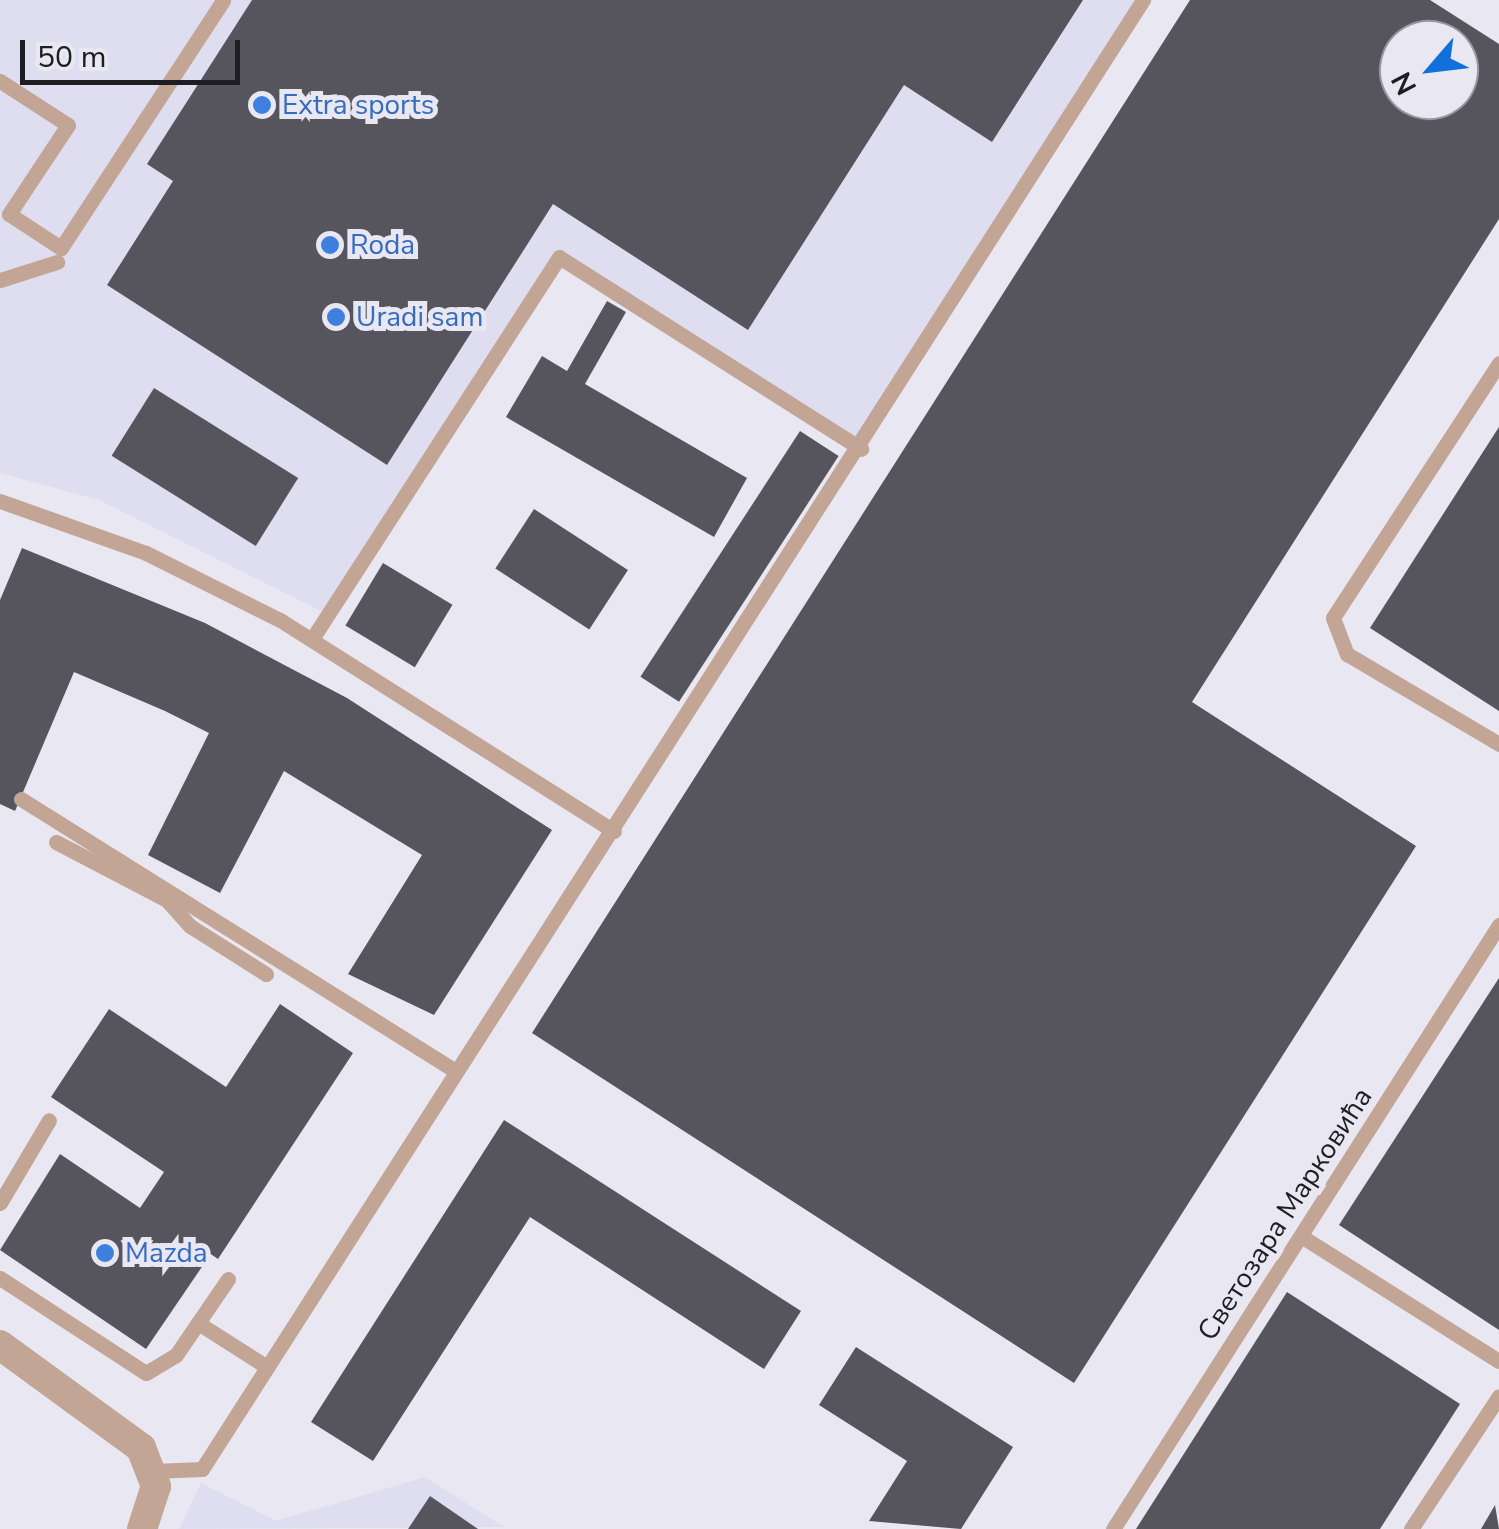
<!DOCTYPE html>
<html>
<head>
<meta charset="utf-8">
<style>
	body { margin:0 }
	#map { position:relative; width:1499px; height:1529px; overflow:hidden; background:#e8e7f2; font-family:"Nunito Sans",sans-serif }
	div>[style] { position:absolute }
	.built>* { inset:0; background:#dfdef1 }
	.building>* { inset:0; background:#56555e; transform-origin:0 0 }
	.service>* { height:15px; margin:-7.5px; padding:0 7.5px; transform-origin:7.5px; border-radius:7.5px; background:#c2a594 }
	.minor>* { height:30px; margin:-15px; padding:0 15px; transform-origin:15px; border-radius:15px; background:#c2a594 }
	.dots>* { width:28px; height:28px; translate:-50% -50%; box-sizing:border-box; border:5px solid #e8e7f2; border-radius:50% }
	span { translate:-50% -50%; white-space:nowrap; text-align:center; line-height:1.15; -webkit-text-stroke:10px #e8e7f2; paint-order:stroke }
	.shop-label { font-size:28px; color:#366cbe }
	.left { translate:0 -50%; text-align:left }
	.street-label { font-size:28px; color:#1e1e22 }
	.north { position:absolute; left:1379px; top:20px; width:100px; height:100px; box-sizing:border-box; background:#e8e7f2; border:2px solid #97979f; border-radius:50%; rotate:242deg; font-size:28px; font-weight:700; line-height:40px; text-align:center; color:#1e1e22 }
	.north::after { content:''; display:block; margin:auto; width:35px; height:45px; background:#1170d9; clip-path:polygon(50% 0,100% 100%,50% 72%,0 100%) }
	.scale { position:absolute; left:20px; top:40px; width:220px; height:45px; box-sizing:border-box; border:5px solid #1e1e22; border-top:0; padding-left:12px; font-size:30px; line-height:35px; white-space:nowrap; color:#1e1e22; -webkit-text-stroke:8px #e8e7f2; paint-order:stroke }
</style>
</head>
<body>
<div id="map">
	<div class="built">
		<div style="clip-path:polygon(0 0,1143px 0,861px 449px,559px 257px,325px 613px,99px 500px,0 473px)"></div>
		<div style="clip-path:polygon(425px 1477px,504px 1527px,179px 1529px,201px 1483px,276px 1521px)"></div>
	</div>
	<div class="building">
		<div style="clip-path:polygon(252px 0,1083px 0,992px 142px,904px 85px,748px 330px,553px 204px,387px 465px,107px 285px,173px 181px,147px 164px)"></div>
		<div style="clip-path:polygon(evenodd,1190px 0,1430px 0,1499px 44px,1499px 219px,1192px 702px,1416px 846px,1074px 1383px,532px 1033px,1190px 0,1399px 40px,1459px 40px,1459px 100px,1399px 100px,1399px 40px)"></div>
		<div style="clip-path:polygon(607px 301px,626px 312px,585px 384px,747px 478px,714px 537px,506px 417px,542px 356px,567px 371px)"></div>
		<div style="left:154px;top:388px;width:170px;height:80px;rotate:32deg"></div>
		<div style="clip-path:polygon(1499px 427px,1499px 711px,1370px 628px)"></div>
		<div style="left:800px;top:431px;width:46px;height:293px;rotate:33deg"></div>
		<div style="left:534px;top:509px;width:112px;height:71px;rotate:33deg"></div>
		<div style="clip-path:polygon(22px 548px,205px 623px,347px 698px,552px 830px,434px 1015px,348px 974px,422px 855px,284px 771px,220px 893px,148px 855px,209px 733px,165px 711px,74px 672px,15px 811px,0 804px,0 600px)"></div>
		<div style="left:383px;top:563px;width:81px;height:73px;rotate:31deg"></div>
		<div style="clip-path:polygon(1499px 978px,1499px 1330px,1339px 1225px)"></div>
		<div style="clip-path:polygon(280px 1004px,353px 1053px,218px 1259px,196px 1244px,210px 1255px,146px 1349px,0 1250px,60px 1154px,140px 1208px,164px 1172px,51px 1097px,109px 1009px,226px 1087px)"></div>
		<div style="clip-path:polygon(504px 1120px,801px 1311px,764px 1369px,530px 1217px,373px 1461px,311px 1422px)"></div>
		<div style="clip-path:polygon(1287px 1292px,1460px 1404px,1380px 1529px,1136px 1529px)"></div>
		<div style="clip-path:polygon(856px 1347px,1013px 1447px,961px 1529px,869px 1521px,907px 1461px,819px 1405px)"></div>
		<div style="clip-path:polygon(430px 1496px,478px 1529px,408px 1529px)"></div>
		<div style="clip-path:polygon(1495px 1505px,1499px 1529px,1481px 1529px)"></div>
	</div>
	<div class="service">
		<div style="left:0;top:81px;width:81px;rotate:32.9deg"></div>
		<div style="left:68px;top:125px;width:107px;rotate:123.5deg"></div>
		<div style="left:9px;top:214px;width:62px;rotate:33.2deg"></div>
		<div style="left:61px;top:248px;width:296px;rotate:-56.8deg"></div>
		<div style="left:0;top:280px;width:60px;rotate:-17.5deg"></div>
		<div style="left:1499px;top:363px;width:304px;rotate:123.1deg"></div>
		<div style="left:1333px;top:618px;width:39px;rotate:69deg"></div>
		<div style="left:1347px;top:654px;width:177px;rotate:30.6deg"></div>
		<div style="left:0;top:501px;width:155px;rotate:19.6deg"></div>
		<div style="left:146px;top:553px;width:150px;rotate:26.6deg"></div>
		<div style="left:280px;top:620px;width:395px;rotate:32.3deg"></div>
		<div style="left:312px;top:639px;width:455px;rotate:-57.1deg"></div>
		<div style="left:559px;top:257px;width:358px;rotate:32.4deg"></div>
		<div style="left:21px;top:799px;width:511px;rotate:32.04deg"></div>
		<div style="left:56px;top:842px;width:121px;rotate:27.6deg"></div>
		<div style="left:156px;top:888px;width:51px;rotate:48.2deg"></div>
		<div style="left:190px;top:926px;width:90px;rotate:32.3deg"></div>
		<div style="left:0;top:1203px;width:96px;rotate:-59.4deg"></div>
		<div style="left:1301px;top:1236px;width:234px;rotate:32.3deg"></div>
		<div style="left:0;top:1278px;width:174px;rotate:33.1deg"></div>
		<div style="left:146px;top:1373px;width:35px;rotate:-31deg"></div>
		<div style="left:176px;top:1355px;width:92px;rotate:-55.6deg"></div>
		<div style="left:198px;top:1323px;width:82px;rotate:32.5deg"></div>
		<div style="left:153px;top:1471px;width:49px;rotate:-2.3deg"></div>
		<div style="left:202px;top:1469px;width:1745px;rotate:-57.36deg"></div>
		<div style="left:1113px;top:1529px;width:717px;rotate:-57.42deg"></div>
		<div style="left:1411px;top:1529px;width:159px;rotate:-56.5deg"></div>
	</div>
	<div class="minor">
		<div style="left:0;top:1345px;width:175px;rotate:36.1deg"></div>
		<div style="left:141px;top:1448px;width:41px;rotate:68.5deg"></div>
		<div style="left:156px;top:1486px;width:45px;rotate:108deg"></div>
	</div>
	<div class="dots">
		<div style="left:262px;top:105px;background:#3f7fe0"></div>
		<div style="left:330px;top:245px;background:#3f7fe0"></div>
		<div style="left:336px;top:317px;background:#3f7fe0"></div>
		<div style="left:105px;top:1253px;background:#3f7fe0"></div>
	</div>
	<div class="shop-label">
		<span class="left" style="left:282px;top:105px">Extra sports</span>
		<span class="left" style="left:350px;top:245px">Roda</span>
		<span class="left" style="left:356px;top:317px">Uradi sam</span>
		<span class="left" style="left:125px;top:1253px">Mazda</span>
	</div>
	<div class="street-label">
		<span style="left:1285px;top:1214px;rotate:-57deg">Светозара Марковића</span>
	</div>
	<div class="north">N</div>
	<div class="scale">50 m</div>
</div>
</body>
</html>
